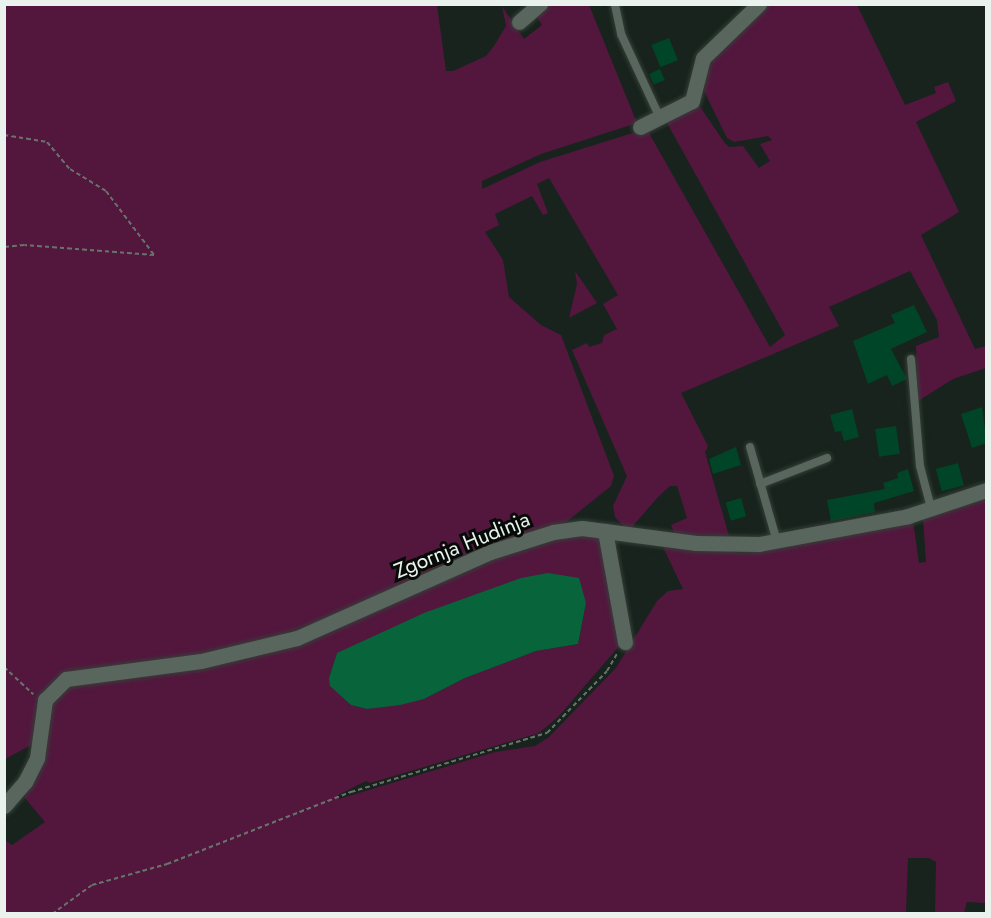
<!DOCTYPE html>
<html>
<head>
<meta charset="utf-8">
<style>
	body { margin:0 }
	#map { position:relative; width:991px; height:918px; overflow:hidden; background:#17231c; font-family:Jost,sans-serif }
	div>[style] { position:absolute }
	.green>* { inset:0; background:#53173e }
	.water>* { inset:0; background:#08643b }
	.building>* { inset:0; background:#004527; transform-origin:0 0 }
	.path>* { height:2px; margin-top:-1px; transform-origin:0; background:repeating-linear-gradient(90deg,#68736d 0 4.5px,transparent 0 7.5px) }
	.roads { filter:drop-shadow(0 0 2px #363f39) drop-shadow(0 0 2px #363f39) }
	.lane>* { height:8px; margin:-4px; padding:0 4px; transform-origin:4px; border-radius:4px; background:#59665d }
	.street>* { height:15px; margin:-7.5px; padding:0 7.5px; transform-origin:7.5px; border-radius:7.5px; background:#59665d }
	span { translate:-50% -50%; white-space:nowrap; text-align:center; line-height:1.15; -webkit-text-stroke:6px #060b08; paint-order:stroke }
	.street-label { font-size:21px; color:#eaf2ed }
	.frame { position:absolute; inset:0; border:6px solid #eaf2ed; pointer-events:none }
</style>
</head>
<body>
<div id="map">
	<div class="green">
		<div style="clip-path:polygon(evenodd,5px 5px,437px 5px,446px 71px,453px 71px,486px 56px,494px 46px,506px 26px,502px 6px,524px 39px,542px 25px,535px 14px,546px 5px,589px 5px,637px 123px,541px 154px,482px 181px,482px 189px,540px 162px,639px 131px,699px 105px,724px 142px,729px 147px,743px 146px,759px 168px,770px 161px,760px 144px,772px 140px,768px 136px,734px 142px,727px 138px,704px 91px,708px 59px,765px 5px,857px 5px,905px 105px,936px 93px,934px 87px,948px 82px,956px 101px,916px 122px,959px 212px,921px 235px,975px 349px,986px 346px,986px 368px,953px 379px,918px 401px,916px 346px,939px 337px,937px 320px,910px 271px,829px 307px,839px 326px,681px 393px,708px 446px,705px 452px,729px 536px,675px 535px,671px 525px,687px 518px,677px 486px,670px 486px,658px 497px,632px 527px,623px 526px,615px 517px,613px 506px,627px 476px,572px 350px,587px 343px,589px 347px,602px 343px,604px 335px,617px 329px,603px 304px,618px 295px,549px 178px,537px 184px,548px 213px,543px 215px,532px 196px,495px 214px,499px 225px,485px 232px,503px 260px,509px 297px,541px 325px,561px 335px,614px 476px,611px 486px,565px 523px,523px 534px,297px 630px,216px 654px,71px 672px,43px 692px,36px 710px,35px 743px,5px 759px,5px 5px,667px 123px,785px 335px,770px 347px,649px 133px,667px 123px)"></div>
		<div style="clip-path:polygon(575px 271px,597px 303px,569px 318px,577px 284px)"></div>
		<div style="clip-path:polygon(evenodd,986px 499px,986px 903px,967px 902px,964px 913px,935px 913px,936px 862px,929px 858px,908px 858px,906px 913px,5px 913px,4px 839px,12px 845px,45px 822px,24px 797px,39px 774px,51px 702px,71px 682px,219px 663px,518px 547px,581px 534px,598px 538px,606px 548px,620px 645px,558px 717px,539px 733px,370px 783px,366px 781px,338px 795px,339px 799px,495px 752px,535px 746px,549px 737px,616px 668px,657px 601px,668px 591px,683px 589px,662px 545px,744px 553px,913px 521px,919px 563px,926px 562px,923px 518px,986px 499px,586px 603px,578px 644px,536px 651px,465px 678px,424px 699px,367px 709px,351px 705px,329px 678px,337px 653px,586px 603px)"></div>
	</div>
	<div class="water">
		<div style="clip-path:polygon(548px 573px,579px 578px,586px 603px,578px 644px,536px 651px,465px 678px,424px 699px,400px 705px,367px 709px,351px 705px,330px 686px,329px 678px,337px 653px,424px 613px,521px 578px)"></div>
	</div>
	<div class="building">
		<div style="left:669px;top:38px;width:24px;height:19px;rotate:68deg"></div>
		<div style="left:660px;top:69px;width:12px;height:12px;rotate:66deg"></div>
		<div style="clip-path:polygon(914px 305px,927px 332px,891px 349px,907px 379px,892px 386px,887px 375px,868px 384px,853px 341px,895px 323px,891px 315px)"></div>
		<div style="clip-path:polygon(982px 407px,987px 443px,972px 448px,961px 414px)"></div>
		<div style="clip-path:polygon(852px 409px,859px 437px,844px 441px,841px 431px,835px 432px,830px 415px)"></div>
		<div style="left:896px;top:426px;width:28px;height:21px;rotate:82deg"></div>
		<div style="clip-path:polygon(736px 447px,741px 465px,713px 474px,709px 459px)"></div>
		<div style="left:958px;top:463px;width:23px;height:23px;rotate:75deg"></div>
		<div style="clip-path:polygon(908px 469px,914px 491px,874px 503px,875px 512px,831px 521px,827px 500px,885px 489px,883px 483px,898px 478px,897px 473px)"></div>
		<div style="left:741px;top:498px;width:19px;height:16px;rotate:74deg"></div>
	</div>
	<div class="path">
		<div style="left:4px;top:135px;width:44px;rotate:9.2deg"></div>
		<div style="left:47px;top:142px;width:35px;rotate:50deg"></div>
		<div style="left:70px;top:169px;width:42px;rotate:31.4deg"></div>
		<div style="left:106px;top:191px;width:80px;rotate:53.1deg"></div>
		<div style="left:154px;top:255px;width:130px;rotate:-175.6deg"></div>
		<div style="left:24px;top:245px;width:20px;rotate:174deg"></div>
		<div style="left:4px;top:667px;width:40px;rotate:43deg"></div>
		<div style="left:52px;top:914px;width:49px;rotate:-35.9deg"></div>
		<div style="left:92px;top:885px;width:78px;rotate:-15.6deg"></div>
		<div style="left:167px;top:864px;width:198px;rotate:-21.4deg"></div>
		<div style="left:351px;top:792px;width:205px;rotate:-16.8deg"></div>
		<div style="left:547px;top:733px;width:86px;rotate:-45.9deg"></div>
		<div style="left:607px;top:671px;width:20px;rotate:-60deg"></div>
	</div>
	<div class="roads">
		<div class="lane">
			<div style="left:615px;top:5px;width:30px;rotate:78deg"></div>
			<div style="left:621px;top:34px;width:93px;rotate:65.1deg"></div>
			<div style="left:911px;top:359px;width:107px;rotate:85.2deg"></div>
			<div style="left:920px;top:466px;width:43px;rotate:75.3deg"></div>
			<div style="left:750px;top:447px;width:99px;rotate:74.1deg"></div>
			<div style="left:760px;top:484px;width:72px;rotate:-21.2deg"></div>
		</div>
		<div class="street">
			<div style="left:519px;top:22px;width:28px;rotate:-41deg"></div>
			<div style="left:640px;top:127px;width:58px;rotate:-26.6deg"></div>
			<div style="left:692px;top:101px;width:44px;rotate:-75.7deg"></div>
			<div style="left:703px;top:58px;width:78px;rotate:-44deg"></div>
			<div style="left:605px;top:531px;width:113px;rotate:79.8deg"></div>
			<div style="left:4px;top:806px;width:32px;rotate:-49deg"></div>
			<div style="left:25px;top:782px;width:27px;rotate:-63deg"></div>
			<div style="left:37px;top:758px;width:59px;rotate:-82.1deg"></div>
			<div style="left:45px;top:700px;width:30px;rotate:-45deg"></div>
			<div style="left:66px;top:679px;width:136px;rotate:-7.6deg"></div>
			<div style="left:201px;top:661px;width:99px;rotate:-13.5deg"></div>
			<div style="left:297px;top:638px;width:211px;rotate:-24deg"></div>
			<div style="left:490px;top:552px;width:66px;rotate:-17.6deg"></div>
			<div style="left:553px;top:532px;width:29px;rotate:-8deg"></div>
			<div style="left:582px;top:528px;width:115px;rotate:7.5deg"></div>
			<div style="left:696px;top:543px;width:63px;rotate:0.9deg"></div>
			<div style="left:759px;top:544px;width:152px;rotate:-10.6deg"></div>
			<div style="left:908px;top:516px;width:82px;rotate:-18.4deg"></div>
		</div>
	</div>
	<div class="street-label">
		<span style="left:462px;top:545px;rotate:-22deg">Zgornja Hudinja</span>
	</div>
	<div class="frame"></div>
</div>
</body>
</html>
